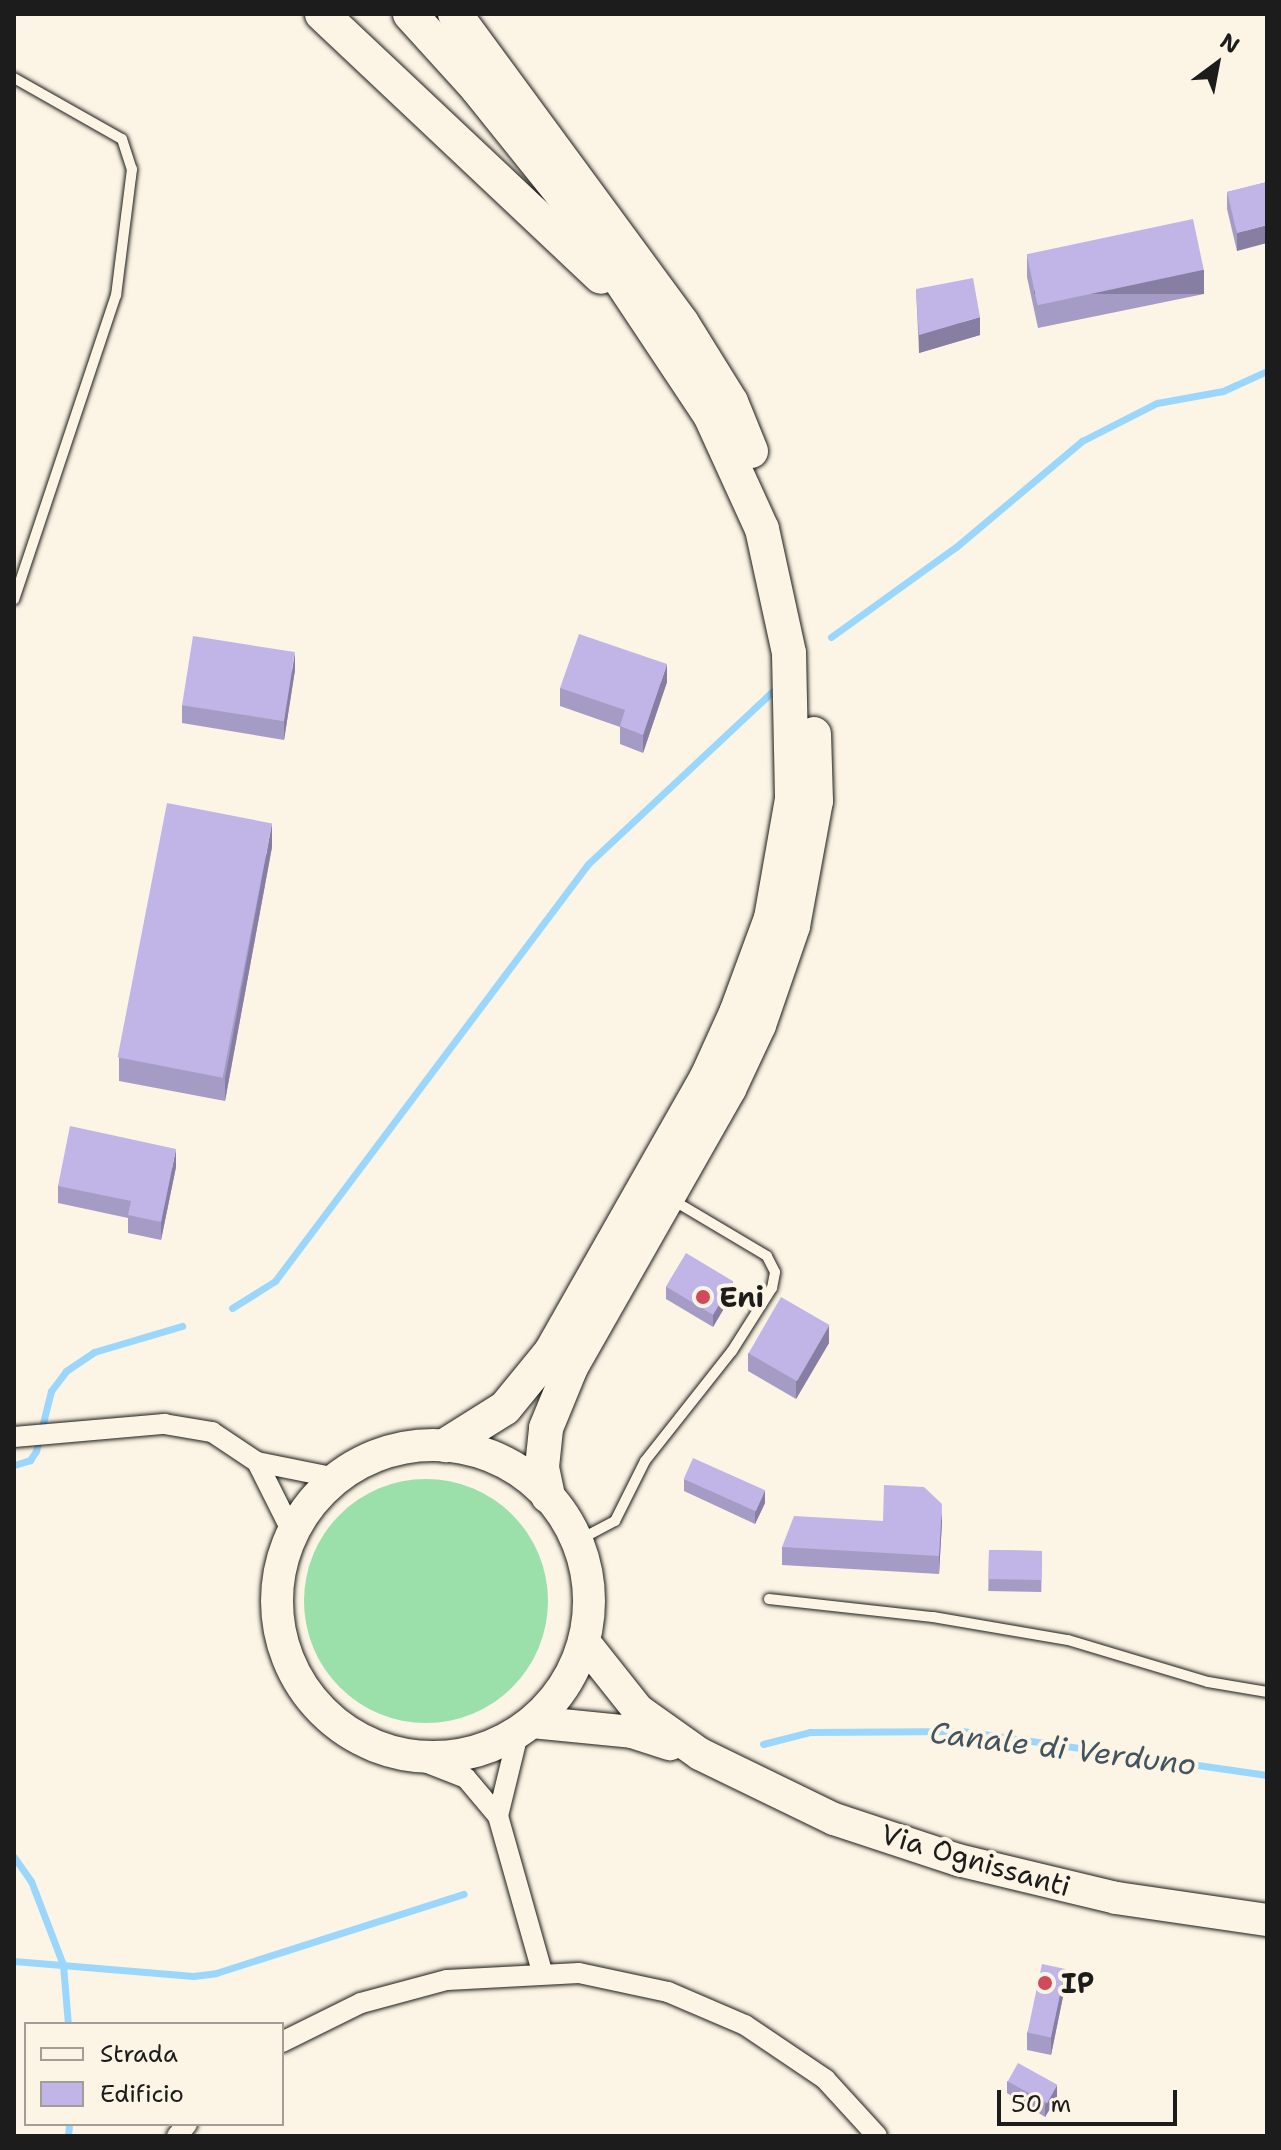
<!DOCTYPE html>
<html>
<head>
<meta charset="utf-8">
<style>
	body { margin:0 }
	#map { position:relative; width:1281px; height:2150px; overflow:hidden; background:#fcf5e5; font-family:"Shantell Sans",sans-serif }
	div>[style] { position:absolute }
	.green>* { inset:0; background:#9bdfab }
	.round { border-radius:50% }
	.stream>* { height:7px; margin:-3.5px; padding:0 3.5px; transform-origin:3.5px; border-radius:3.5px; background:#9bd7fc }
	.roads { filter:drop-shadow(0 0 2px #1c1c1c) drop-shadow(0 0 2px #1c1c1c) }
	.service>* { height:10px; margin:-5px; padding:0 5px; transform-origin:5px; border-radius:5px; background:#fcf5e5 }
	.minor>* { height:20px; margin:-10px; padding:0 10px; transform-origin:10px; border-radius:10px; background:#fcf5e5 }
	.primary>* { height:32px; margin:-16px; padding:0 16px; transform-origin:16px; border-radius:16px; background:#fcf5e5 }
	.primary>.ring { margin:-16px; padding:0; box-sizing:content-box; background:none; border:32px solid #fcf5e5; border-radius:50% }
	.trunk>* { height:34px; margin:-17px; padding:0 17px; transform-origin:17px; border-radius:17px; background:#fcf5e5 }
	.wall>* { inset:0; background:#a59cc6; transform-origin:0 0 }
	.shaded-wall>* { inset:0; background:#867fa1; transform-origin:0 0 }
	.building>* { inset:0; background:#c0b5e6; transform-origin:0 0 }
	.dots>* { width:22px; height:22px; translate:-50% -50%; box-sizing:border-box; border:4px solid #fcf5e5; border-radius:50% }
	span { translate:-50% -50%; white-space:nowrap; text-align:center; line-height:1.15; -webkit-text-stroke:8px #fcf5e5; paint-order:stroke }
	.poi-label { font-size:28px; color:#1c1c1c; font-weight:700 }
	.left { translate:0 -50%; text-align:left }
	.street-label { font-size:28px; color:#1c1c1c }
	.water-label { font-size:30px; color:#42545f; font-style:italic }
	.frame { position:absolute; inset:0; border:16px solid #1c1c1c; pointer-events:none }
	.legend { position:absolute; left:24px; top:2022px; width:260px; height:104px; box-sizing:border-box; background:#fcf5e5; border:2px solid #a29e95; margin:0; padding:10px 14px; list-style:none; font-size:24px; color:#1c1c1c }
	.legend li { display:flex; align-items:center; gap:16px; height:40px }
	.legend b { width:40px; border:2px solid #a29e95 }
	.north { position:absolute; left:1177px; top:24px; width:80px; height:80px; -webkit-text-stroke:6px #fcf5e5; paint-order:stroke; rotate:32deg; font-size:22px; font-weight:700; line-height:32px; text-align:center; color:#1c1c1c }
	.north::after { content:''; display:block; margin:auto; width:28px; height:36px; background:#1c1c1c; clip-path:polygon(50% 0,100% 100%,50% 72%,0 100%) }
	.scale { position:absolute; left:997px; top:2090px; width:180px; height:36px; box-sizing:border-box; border:4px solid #1c1c1c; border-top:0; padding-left:10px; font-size:24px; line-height:28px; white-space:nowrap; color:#1c1c1c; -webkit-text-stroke:6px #fcf5e5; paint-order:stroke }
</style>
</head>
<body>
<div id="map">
	<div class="green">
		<div class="round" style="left:304px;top:1479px;width:244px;height:244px"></div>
	</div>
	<div class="stream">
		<div style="left:831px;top:637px;width:154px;rotate:-35.8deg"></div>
		<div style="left:956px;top:547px;width:165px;rotate:-40.1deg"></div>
		<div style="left:1082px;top:441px;width:84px;rotate:-26.9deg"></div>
		<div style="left:1157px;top:403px;width:67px;rotate:-10.3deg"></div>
		<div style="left:1223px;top:391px;width:48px;rotate:-24.4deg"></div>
		<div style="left:232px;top:1308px;width:51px;rotate:-32.1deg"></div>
		<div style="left:275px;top:1281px;width:521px;rotate:-53.11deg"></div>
		<div style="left:588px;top:864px;width:253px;rotate:-43.1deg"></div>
		<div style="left:14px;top:1465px;width:17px;rotate:-17deg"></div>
		<div style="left:30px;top:1460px;width:11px;rotate:-56deg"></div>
		<div style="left:36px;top:1451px;width:62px;rotate:-76deg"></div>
		<div style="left:51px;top:1391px;width:25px;rotate:-53deg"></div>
		<div style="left:66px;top:1371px;width:34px;rotate:-34deg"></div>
		<div style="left:94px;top:1352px;width:92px;rotate:-16.5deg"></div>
		<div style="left:763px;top:1744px;width:49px;rotate:-14.3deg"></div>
		<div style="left:810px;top:1732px;width:152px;rotate:-0.4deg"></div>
		<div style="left:962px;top:1731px;width:308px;rotate:8.2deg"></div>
		<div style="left:14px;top:1857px;width:29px;rotate:55deg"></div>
		<div style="left:31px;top:1881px;width:90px;rotate:69.1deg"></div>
		<div style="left:63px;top:1965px;width:59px;rotate:85.2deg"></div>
		<div style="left:14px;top:1961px;width:180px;rotate:4.8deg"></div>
		<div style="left:193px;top:1976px;width:23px;rotate:-7deg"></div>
		<div style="left:216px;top:1973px;width:260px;rotate:-17.7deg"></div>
		<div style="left:68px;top:2136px;width:12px;rotate:-85deg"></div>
	</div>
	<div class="roads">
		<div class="service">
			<div style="left:14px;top:78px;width:124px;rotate:29.5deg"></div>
			<div style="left:122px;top:139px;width:32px;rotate:72deg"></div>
			<div style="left:132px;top:169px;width:127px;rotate:97.2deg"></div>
			<div style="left:116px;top:295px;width:321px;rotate:108.5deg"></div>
			<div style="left:577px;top:1541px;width:43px;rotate:-27.8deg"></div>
			<div style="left:615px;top:1521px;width:67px;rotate:-63.4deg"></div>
			<div style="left:645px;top:1461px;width:140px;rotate:-51.7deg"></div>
			<div style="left:732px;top:1351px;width:75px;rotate:-57.6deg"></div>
			<div style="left:772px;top:1288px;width:16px;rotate:-79deg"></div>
			<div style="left:775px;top:1272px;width:18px;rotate:-117deg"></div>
			<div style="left:767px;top:1256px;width:112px;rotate:-149.3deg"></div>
			<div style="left:769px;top:1599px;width:165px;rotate:6.3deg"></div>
			<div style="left:933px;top:1617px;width:137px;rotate:9.7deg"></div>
			<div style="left:1068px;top:1640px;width:146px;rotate:16.7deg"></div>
			<div style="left:1208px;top:1682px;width:60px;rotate:9.6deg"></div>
		</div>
		<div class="minor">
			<div style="left:14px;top:1437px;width:151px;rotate:-5deg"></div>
			<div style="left:164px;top:1424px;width:49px;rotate:9.5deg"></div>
			<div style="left:212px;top:1432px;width:54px;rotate:33.7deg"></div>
			<div style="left:257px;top:1462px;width:78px;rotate:63.4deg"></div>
			<div style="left:257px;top:1462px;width:81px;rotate:11.4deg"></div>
			<div style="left:407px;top:1755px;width:63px;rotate:21.3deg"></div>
			<div style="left:466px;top:1778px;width:50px;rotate:49.9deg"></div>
			<div style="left:498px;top:1816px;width:161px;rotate:74.2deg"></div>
			<div style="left:498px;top:1816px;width:89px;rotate:-76.3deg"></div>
			<div style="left:282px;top:2042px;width:88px;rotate:-26.3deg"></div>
			<div style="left:361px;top:2003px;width:89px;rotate:-15deg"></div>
			<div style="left:447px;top:1980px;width:132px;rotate:-3deg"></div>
			<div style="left:579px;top:1973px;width:91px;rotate:12.1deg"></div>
			<div style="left:668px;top:1992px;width:84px;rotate:23.2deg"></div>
			<div style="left:745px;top:2025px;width:97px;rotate:34deg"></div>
			<div style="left:825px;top:2079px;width:77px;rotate:47.6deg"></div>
			<div style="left:177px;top:2136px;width:16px;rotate:-50deg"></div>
		</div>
		<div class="primary">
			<div class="ring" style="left:277px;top:1445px;width:280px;height:280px"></div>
			<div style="left:584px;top:1642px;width:87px;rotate:51.5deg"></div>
			<div style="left:638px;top:1710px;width:76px;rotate:35.4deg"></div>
			<div style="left:700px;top:1754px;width:149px;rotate:25.9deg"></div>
			<div style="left:834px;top:1819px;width:131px;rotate:18.3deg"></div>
			<div style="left:958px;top:1860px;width:163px;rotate:13.5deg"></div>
			<div style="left:1116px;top:1898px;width:153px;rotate:8.3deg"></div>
			<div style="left:532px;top:1722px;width:100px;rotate:5.7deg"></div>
			<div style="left:632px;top:1732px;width:40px;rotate:18deg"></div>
		</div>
		<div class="trunk">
			<div style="left:322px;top:14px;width:383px;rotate:43.3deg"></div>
			<div style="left:410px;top:14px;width:100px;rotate:47.8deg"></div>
			<div style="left:477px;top:88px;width:147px;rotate:51.3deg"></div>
			<div style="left:569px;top:203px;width:255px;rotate:56.4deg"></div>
			<div style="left:710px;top:415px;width:125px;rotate:65.5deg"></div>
			<div style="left:762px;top:529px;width:127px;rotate:77.7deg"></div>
			<div style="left:789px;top:653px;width:146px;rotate:88.8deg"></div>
			<div style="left:792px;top:799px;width:121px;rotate:100deg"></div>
			<div style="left:771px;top:918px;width:101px;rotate:110.2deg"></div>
			<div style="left:736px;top:1013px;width:70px;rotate:114.4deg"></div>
			<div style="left:707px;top:1077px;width:318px;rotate:119.6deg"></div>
			<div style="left:550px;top:1353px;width:71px;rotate:129.3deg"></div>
			<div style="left:505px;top:1408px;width:70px;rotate:147.9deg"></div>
			<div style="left:455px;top:14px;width:383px;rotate:53.7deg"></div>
			<div style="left:682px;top:323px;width:93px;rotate:58.2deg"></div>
			<div style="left:731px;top:402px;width:53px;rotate:67.8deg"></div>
			<div style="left:548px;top:1496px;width:30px;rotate:-102deg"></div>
			<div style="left:542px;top:1467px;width:39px;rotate:-84deg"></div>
			<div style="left:546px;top:1428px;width:66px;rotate:-67.7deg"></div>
			<div style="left:571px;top:1367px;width:320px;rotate:-60.4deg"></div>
			<div style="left:729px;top:1089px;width:71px;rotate:-64.9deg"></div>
			<div style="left:759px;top:1025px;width:105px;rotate:-71deg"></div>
			<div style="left:793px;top:926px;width:127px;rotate:-79.6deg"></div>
			<div style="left:816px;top:801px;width:67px;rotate:-91.7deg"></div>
		</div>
	</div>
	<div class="wall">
		<div style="clip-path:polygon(1267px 182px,1237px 251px,1227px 209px,1227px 192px)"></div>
		<div style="clip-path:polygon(1027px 254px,1204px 294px,1038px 328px,1027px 277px)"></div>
		<div style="clip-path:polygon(916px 289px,980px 335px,919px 353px)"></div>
		<div style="clip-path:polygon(295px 670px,284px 740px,182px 723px,182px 705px)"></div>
		<div style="clip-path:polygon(667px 682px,643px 753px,620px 744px,620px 727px,560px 706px,560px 688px)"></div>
		<div style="clip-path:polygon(272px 847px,225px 1101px,119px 1081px,119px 1058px)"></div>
		<div style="clip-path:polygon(176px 1167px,161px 1240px,128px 1233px,128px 1218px,58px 1203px,58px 1186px)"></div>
		<div style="clip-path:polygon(666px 1287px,733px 1293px,713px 1327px,666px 1299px)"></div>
		<div style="clip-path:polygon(829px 1343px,796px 1399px,748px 1371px,748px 1353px)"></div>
		<div style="clip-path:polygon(684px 1479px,765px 1503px,755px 1524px,684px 1491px)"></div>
		<div style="clip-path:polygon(883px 1521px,942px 1522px,939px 1574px,782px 1565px,782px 1547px)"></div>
		<div style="left:989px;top:1550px;width:53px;height:41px;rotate:1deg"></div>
		<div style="clip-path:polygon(1065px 1987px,1051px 2055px,1027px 2050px,1027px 2032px)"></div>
		<div style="clip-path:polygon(1007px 2081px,1057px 2097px,1045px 2117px,1007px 2093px)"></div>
	</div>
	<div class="shaded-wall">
		<div style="clip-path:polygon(1267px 225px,1267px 243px,1237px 251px,1237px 233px)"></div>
		<div style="left:1204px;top:270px;width:24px;height:170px;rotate:90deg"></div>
		<div style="clip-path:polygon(980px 317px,980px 335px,919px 353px,919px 335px)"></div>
		<div style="clip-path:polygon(295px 652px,295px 670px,284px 740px,284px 722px)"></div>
		<div style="clip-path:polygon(667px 664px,667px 682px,643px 753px,643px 735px)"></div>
		<div style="clip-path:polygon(272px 823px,272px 847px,225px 1101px,225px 1078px)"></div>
		<div style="clip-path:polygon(176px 1149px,176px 1167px,161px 1240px,161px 1222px)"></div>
		<div style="clip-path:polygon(733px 1281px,733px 1293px,713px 1327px,713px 1315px)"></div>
		<div style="clip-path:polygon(829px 1325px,829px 1343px,796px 1399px,796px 1381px)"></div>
		<div style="clip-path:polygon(765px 1490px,765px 1503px,755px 1524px,755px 1512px)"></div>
		<div style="clip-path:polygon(942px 1504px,942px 1522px,939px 1574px,939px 1556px)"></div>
		<div style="clip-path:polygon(1065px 1969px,1065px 1987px,1051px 2055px,1051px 2037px)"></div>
		<div style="clip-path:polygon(1057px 2085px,1057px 2097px,1045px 2117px,1045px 2105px)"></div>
	</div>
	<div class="building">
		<div style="clip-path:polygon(1267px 182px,1267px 225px,1237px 233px,1227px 192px)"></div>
		<div style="left:1193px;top:219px;width:52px;height:170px;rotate:78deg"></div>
		<div style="clip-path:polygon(973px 278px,980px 317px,919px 335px,916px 289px)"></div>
		<div style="clip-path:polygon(579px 634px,667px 664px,643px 735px,620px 726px,625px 710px,560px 688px)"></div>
		<div style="left:193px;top:636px;width:103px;height:70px;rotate:9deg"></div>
		<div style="left:167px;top:803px;width:107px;height:259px;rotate:11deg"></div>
		<div style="clip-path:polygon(70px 1126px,176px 1149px,161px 1222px,128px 1215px,131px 1201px,58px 1186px)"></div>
		<div style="left:686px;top:1253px;width:55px;height:39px;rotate:31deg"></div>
		<div style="left:781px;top:1297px;width:56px;height:65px;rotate:30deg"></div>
		<div style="left:693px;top:1458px;width:79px;height:23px;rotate:24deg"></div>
		<div style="clip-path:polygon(884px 1485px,924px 1487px,942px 1504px,939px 1556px,782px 1547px,794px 1516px,883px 1521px)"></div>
		<div style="left:989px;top:1550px;width:53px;height:29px;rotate:1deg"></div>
		<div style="left:1042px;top:1964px;width:24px;height:70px;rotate:12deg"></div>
		<div style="left:1018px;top:2063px;width:45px;height:21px;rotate:29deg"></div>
	</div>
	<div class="dots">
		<div style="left:703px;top:1297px;background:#d1495b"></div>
		<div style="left:1045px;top:1983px;background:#d1495b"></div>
	</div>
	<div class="poi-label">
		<span class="left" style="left:719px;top:1297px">Eni</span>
		<span class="left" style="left:1061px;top:1983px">IP</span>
	</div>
	<div class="street-label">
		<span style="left:976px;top:1860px;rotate:16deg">Via Ognissanti</span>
	</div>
	<div class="water-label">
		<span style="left:1063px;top:1749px;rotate:7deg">Canale di Verduno</span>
	</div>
	<div class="frame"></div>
	<ul class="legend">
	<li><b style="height:10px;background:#fcf5e5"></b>Strada</li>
	<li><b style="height:22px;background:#c0b5e6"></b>Edificio</li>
	</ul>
	<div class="north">N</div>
	<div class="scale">50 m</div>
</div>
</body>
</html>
